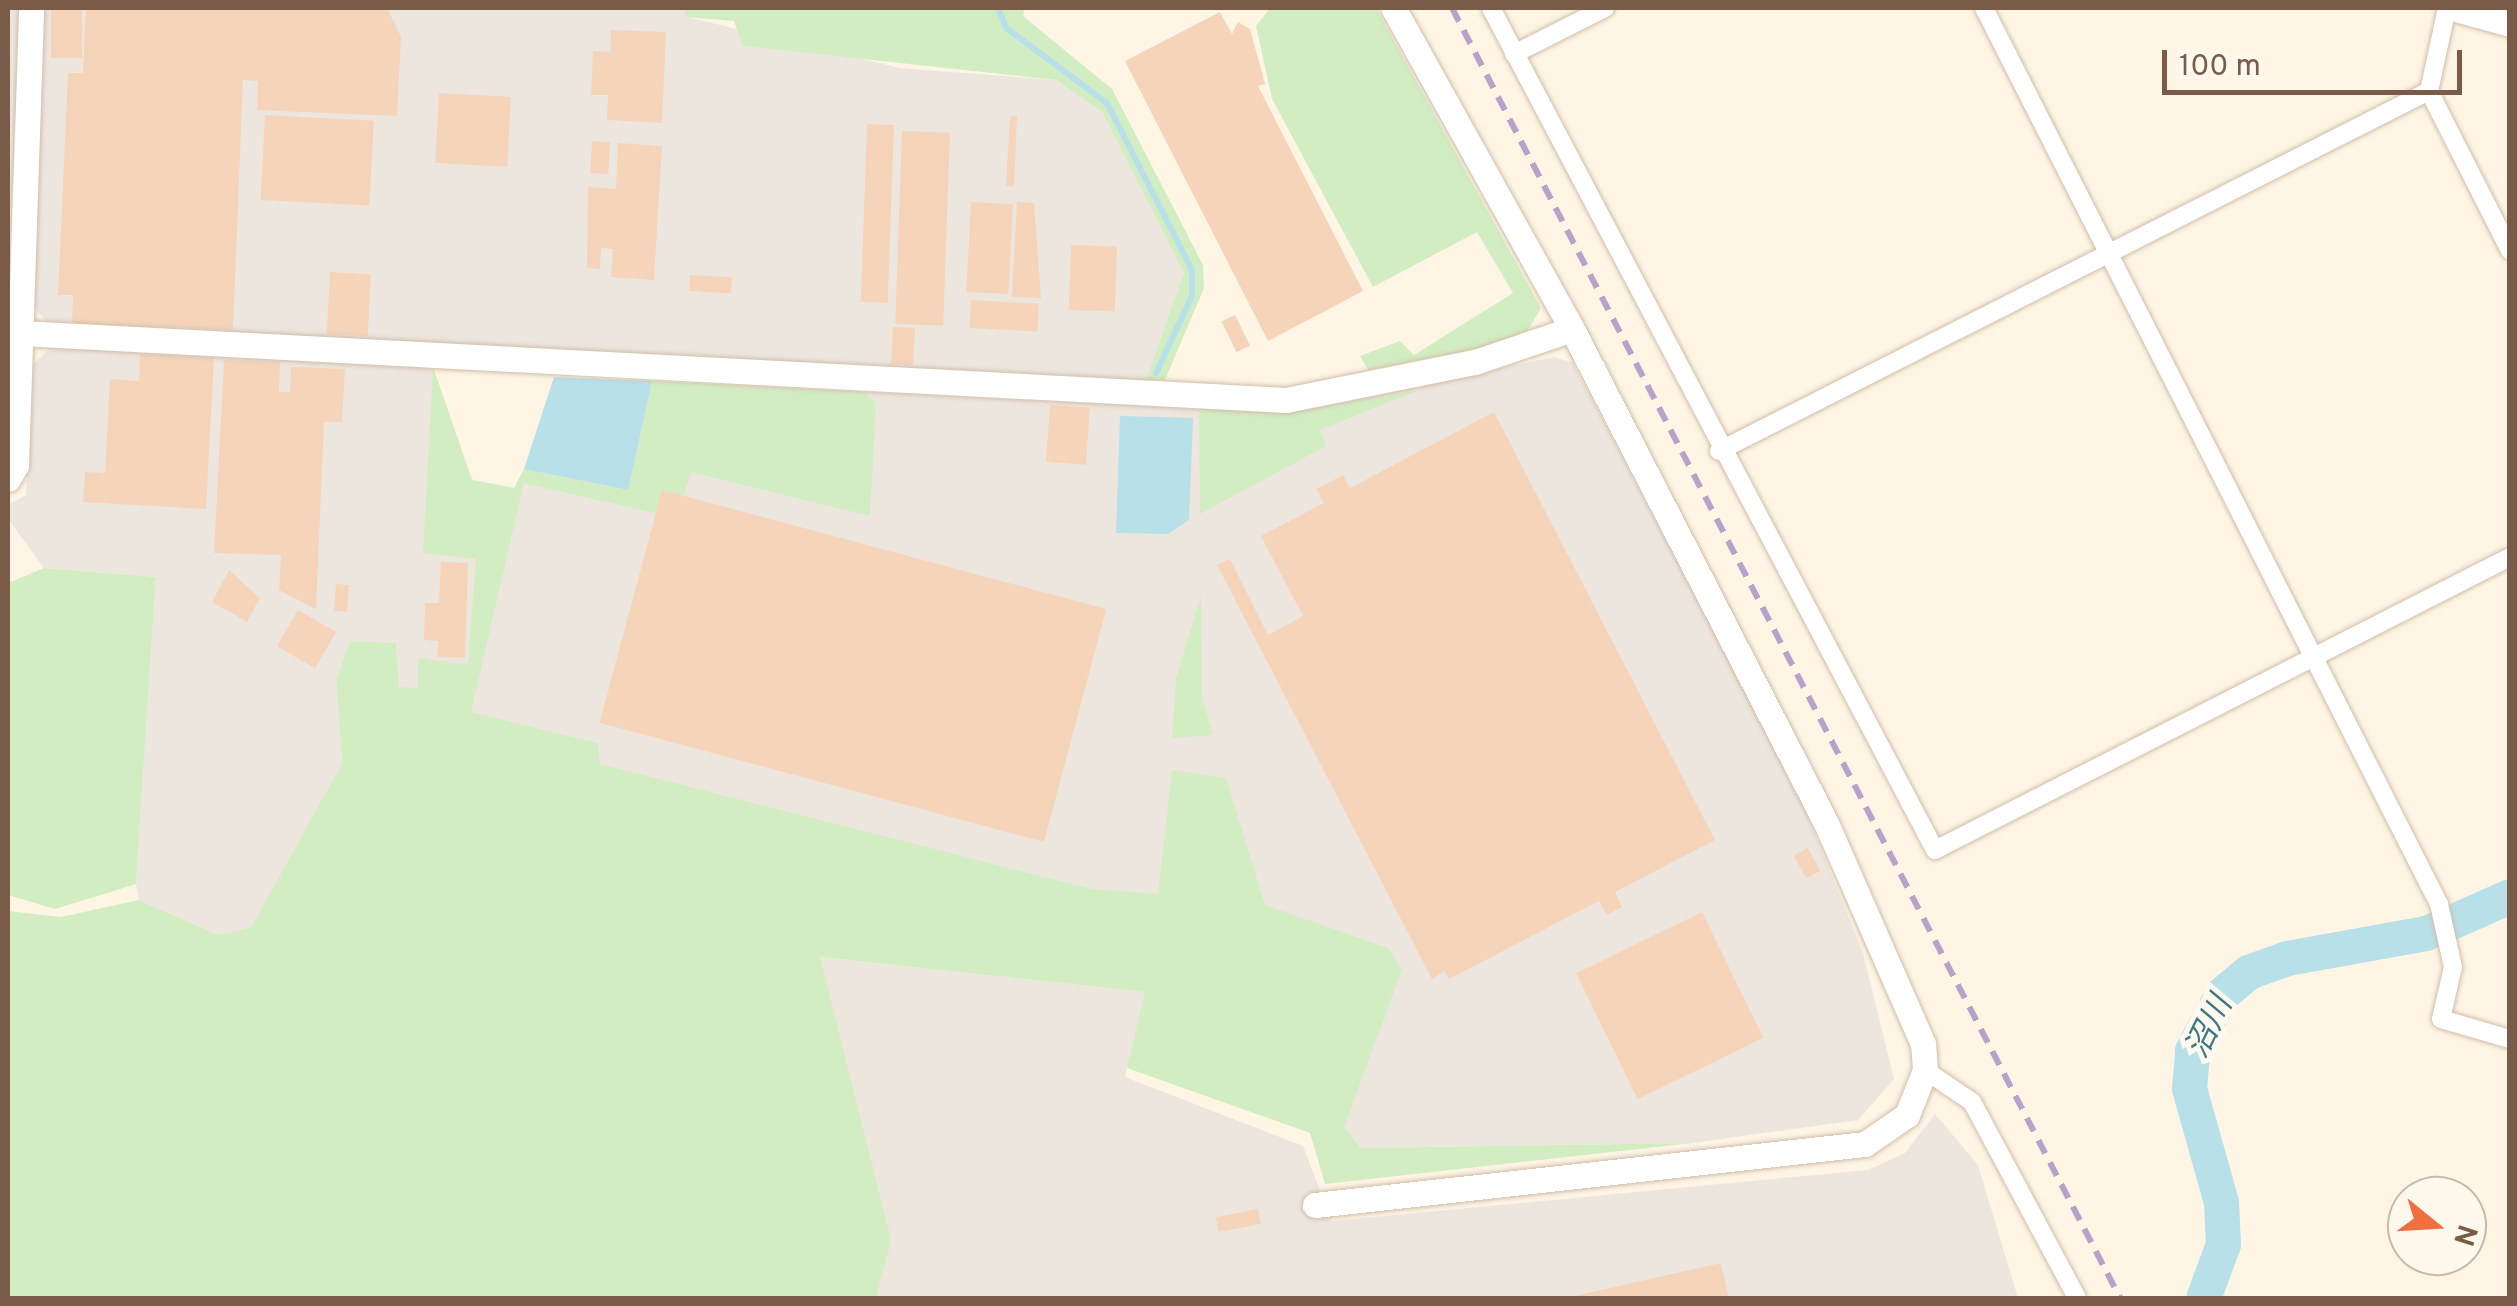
<!DOCTYPE html>
<html>
<head>
<meta charset="utf-8">
<style>
	body { margin:0 }
	#map { position:relative; width:2517px; height:1306px; overflow:hidden; background:#fef5e5; font-family:Overpass,"Noto Sans JP",sans-serif }
	div>[style] { position:absolute }
	.industrial>* { inset:0; background:#ede6df }
	.green>* { inset:0; background:#d2edc2 }
	.water>* { inset:0; background:#b7e0e9 }
	.stream>* { height:6px; margin:-3px; padding:0 3px; transform-origin:3px; border-radius:3px; background:#b7e0e9 }
	.river>* { height:35px; margin:-17.5px; padding:0 17.5px; transform-origin:17.5px; border-radius:17.5px; background:#b7e0e9 }
	.building>* { inset:0; background:#f5d4ba; transform-origin:0 0 }
	.roads { filter:drop-shadow(0 0 2px #d0bda9) drop-shadow(0 0 2px #d0bda9) }
	.street>* { height:18px; margin:-9px; padding:0 9px; transform-origin:9px; border-radius:9px; background:#fff }
	.secondary>* { height:25px; margin:-12.5px; padding:0 12.5px; transform-origin:12.5px; border-radius:12.5px; background:#fff }
	.rail>* { height:6px; margin-top:-3px; transform-origin:0; background:repeating-linear-gradient(90deg,#b8a2c9 0 15px,transparent 0 25px) }
	span { translate:-50% -50%; white-space:nowrap; text-align:center; line-height:1.15; -webkit-text-stroke:10px #fff8ec; paint-order:stroke }
	.water-label { font-size:32px; color:#3c7787; font-style:italic }
	.frame { position:absolute; inset:0; border:10px solid #795b47; pointer-events:none }
	.north { position:absolute; left:2387px; top:1176px; width:100px; height:100px; box-sizing:border-box; background:#fff8ec; border:2px solid #c9b9aa; border-radius:50%; rotate:108deg; font-size:28px; font-weight:700; line-height:40px; text-align:center; color:#795b47 }
	.north::after { content:''; display:block; margin:auto; width:35px; height:45px; background:#f16e41; clip-path:polygon(50% 0,100% 100%,50% 72%,0 100%) }
	.scale { position:absolute; left:2162px; top:50px; width:300px; height:45px; box-sizing:border-box; border:5px solid #795b47; border-top:0; padding-left:12px; font-size:30px; line-height:35px; white-space:nowrap; color:#795b47; -webkit-text-stroke:8px #fff8ec; paint-order:stroke }
</style>
</head>
<body>
<div id="map">
	<div class="industrial">
		<div style="clip-path:polygon(8px 8px,685px 8px,687px 17px,900px 68px,1056px 80px,1102px 112px,1184px 273px,1182px 300px,1146px 380px,48px 323px,32px 305px,41px 107px,16px 106px,8px 305px)"></div>
		<div style="clip-path:polygon(54px 345px,433px 367px,472px 480px,514px 488px,524px 469px,627px 490px,652px 381px,1280px 413px,1555px 357px,1573px 363px,1800px 797px,1863px 953px,1894px 1079px,1858px 1120px,1693px 1143px,1361px 1148px,1343px 1127px,1401px 970px,1165px 866px,1158px 895px,775px 862px,400px 714px,396px 643px,350px 641px,336px 679px,342px 763px,251px 927px,218px 935px,139px 900px,136px 884px,156px 577px,44px 568px,8px 519px,8px 505px,26px 495px,33px 364px)"></div>
		<div style="clip-path:polygon(819px 957px,1146px 992px,1125px 1077px,1303px 1146px,1332px 1221px,1868px 1170px,1905px 1153px,1935px 1114px,1978px 1165px,2018px 1298px,865px 1298px)"></div>
	</div>
	<div class="green">
		<div style="clip-path:polygon(685px 8px,1025px 8px,1023px 16px,1112px 89px,1203px 265px,1204px 288px,1165px 380px,1146px 380px,1184px 273px,1102px 112px,1056px 80px,743px 46px,734px 21px,686px 17px)"></div>
		<div style="clip-path:polygon(1270px 8px,1376px 8px,1541px 308px,1522px 340px,1368px 370px,1360px 356px,1400px 341px,1414px 355px,1513px 293px,1477px 232px,1373px 287px,1272px 99px,1256px 26px)"></div>
		<div style="clip-path:polygon(433px 367px,472px 480px,514px 488px,524px 469px,628px 490px,652px 381px,865px 392px,876px 403px,870px 516px,691px 472px,676px 518px,524px 483px,471px 712px,598px 743px,600px 764px,1092px 889px,1158px 894px,1172px 770px,1226px 778px,1265px 905px,1388px 948px,1402px 970px,1344px 1127px,1361px 1148px,1693px 1143px,1325px 1184px,1310px 1133px,1127px 1068px,1145px 992px,820px 957px,891px 1240px,876px 1298px,8px 1298px,8px 911px,61px 917px,139px 900px,218px 935px,251px 927px,342px 763px,336px 679px,350px 641px,396px 643px,399px 687px,418px 688px,418px 658px,468px 664px,476px 559px,423px 553px)"></div>
		<div style="clip-path:polygon(1417px 391px,1320px 430px,1326px 446px,1200px 514px,1199px 408px,1280px 413px)"></div>
		<div style="clip-path:polygon(44px 568px,156px 577px,136px 884px,55px 909px,8px 895px,8px 583px)"></div>
		<div style="clip-path:polygon(1201px 595px,1202px 697px,1213px 735px,1172px 738px,1176px 679px)"></div>
	</div>
	<div class="water">
		<div style="clip-path:polygon(554px 377px,652px 381px,628px 490px,524px 469px)"></div>
		<div style="clip-path:polygon(1120px 416px,1193px 418px,1189px 520px,1168px 534px,1116px 533px)"></div>
	</div>
	<div class="stream">
		<div style="left:998px;top:8px;width:22px;rotate:68deg"></div>
		<div style="left:1006px;top:28px;width:126px;rotate:36.6deg"></div>
		<div style="left:1107px;top:103px;width:187px;rotate:63deg"></div>
		<div style="left:1192px;top:270px;width:26px;rotate:90deg"></div>
		<div style="left:1192px;top:296px;width:85px;rotate:115.1deg"></div>
	</div>
	<div class="river">
		<div style="left:2203px;top:1298px;width:58px;rotate:-69.7deg"></div>
		<div style="left:2223px;top:1244px;width:42px;rotate:-92.7deg"></div>
		<div style="left:2221px;top:1202px;width:118px;rotate:-105.7deg"></div>
		<div style="left:2189px;top:1088px;width:38px;rotate:-85deg"></div>
		<div style="left:2192px;top:1050px;width:64px;rotate:-61.8deg"></div>
		<div style="left:2222px;top:994px;width:34px;rotate:-40deg"></div>
		<div style="left:2248px;top:972px;width:41px;rotate:-19.7deg"></div>
		<div style="left:2287px;top:958px;width:141px;rotate:-10.2deg"></div>
		<div style="left:2426px;top:933px;width:92px;rotate:-23.8deg"></div>
	</div>
	<div class="building">
		<div style="left:51px;top:8px;width:31px;height:50px"></div>
		<div style="clip-path:polygon(86px 8px,387px 8px,401px 37px,397px 116px,257px 110px,258px 81px,243px 80px,233px 330px,72px 323px,73px 295px,58px 295px,68px 73px,83px 73px)"></div>
		<div style="clip-path:polygon(1220px 12px,1232px 34px,1238px 22px,1250px 29px,1265px 84px,1258px 86px,1363px 291px,1268px 341px,1125px 61px)"></div>
		<div style="clip-path:polygon(611px 30px,666px 32px,662px 123px,607px 120px,608px 95px,591px 95px,593px 51px,610px 52px)"></div>
		<div style="left:439px;top:93px;width:72px;height:70px;rotate:3deg"></div>
		<div style="left:265px;top:115px;width:109px;height:85px;rotate:3deg"></div>
		<div style="clip-path:polygon(1010px 116px,1017px 116px,1014px 187px,1006px 186px)"></div>
		<div style="left:867px;top:124px;width:27px;height:178px;rotate:2deg"></div>
		<div style="left:902px;top:131px;width:48px;height:193px;rotate:2deg"></div>
		<div style="left:592px;top:141px;width:18px;height:32px;rotate:3deg"></div>
		<div style="clip-path:polygon(618px 143px,662px 146px,654px 280px,611px 277px,613px 249px,601px 248px,600px 269px,587px 268px,588px 187px,616px 189px)"></div>
		<div style="left:971px;top:202px;width:42px;height:90px;rotate:3deg"></div>
		<div style="clip-path:polygon(1017px 202px,1034px 203px,1041px 298px,1012px 297px)"></div>
		<div style="left:1071px;top:245px;width:46px;height:65px;rotate:2deg"></div>
		<div style="left:330px;top:272px;width:41px;height:62px;rotate:3deg"></div>
		<div style="left:690px;top:275px;width:42px;height:16px;rotate:3deg"></div>
		<div style="left:971px;top:300px;width:68px;height:28px;rotate:3deg"></div>
		<div style="left:1235px;top:315px;width:34px;height:15px;rotate:64deg"></div>
		<div style="left:893px;top:327px;width:22px;height:37px;rotate:3deg"></div>
		<div style="clip-path:polygon(140px 354px,214px 358px,206px 509px,83px 502px,85px 472px,105px 473px,110px 379px,139px 381px)"></div>
		<div style="clip-path:polygon(224px 360px,280px 362px,279px 392px,290px 392px,291px 367px,345px 369px,342px 422px,324px 422px,316px 609px,279px 590px,281px 555px,214px 553px)"></div>
		<div style="left:1050px;top:405px;width:40px;height:57px;rotate:4deg"></div>
		<div style="clip-path:polygon(1494px 412px,1715px 840px,1615px 892px,1622px 907px,1607px 915px,1599px 901px,1449px 979px,1445px 971px,1432px 979px,1217px 565px,1230px 559px,1268px 635px,1303px 616px,1261px 536px,1324px 503px,1316px 489px,1343px 475px,1350px 488px)"></div>
		<div style="left:662px;top:490px;width:460px;height:241px;rotate:15deg"></div>
		<div style="clip-path:polygon(441px 562px,468px 563px,465px 658px,437px 657px,438px 641px,424px 640px,425px 603px,439px 603px)"></div>
		<div style="clip-path:polygon(229px 570px,260px 598px,247px 622px,212px 602px)"></div>
		<div style="left:336px;top:584px;width:13px;height:27px;rotate:4deg"></div>
		<div style="left:298px;top:610px;width:44px;height:42px;rotate:30deg"></div>
		<div style="left:1808px;top:848px;width:26px;height:16px;rotate:62deg"></div>
		<div style="left:1702px;top:912px;width:140px;height:140px;rotate:64deg"></div>
		<div style="left:1258px;top:1209px;width:15px;height:43px;rotate:79deg"></div>
		<div style="clip-path:polygon(1721px 1263px,1729px 1298px,1570px 1298px,1570px 1297px)"></div>
	</div>
	<div class="roads">
		<div class="street">
			<div style="left:1491px;top:8px;width:952px;rotate:62.2deg"></div>
			<div style="left:1935px;top:850px;width:645px;rotate:-27deg"></div>
			<div style="left:1984px;top:8px;width:1005px;rotate:63.08deg"></div>
			<div style="left:2439px;top:904px;width:65px;rotate:77.5deg"></div>
			<div style="left:2453px;top:967px;width:53px;rotate:103deg"></div>
			<div style="left:2441px;top:1019px;width:72px;rotate:16.2deg"></div>
			<div style="left:2447px;top:8px;width:85px;rotate:102.2deg"></div>
			<div style="left:2429px;top:91px;width:179px;rotate:63.1deg"></div>
			<div style="left:1514px;top:54px;width:102px;rotate:-26.8deg"></div>
			<div style="left:1719px;top:451px;width:796px;rotate:-26.89deg"></div>
			<div style="left:1925px;top:1070px;width:57px;rotate:34.2deg"></div>
			<div style="left:1972px;top:1102px;width:222px;rotate:61.8deg"></div>
		</div>
		<div class="secondary">
			<div style="left:2452px;top:8px;width:60px;rotate:15.4deg"></div>
			<div style="left:21px;top:333px;width:1267px;rotate:3.03deg"></div>
			<div style="left:1286px;top:400px;width:193px;rotate:-11.4deg"></div>
			<div style="left:1475px;top:362px;width:102px;rotate:-18.8deg"></div>
			<div style="left:8px;top:479px;width:16px;rotate:-60deg"></div>
			<div style="left:16px;top:465px;width:457px;rotate:-88.1deg"></div>
			<div style="left:1315px;top:1205px;width:553px;rotate:-6.33deg"></div>
			<div style="left:1865px;top:1144px;width:51px;rotate:-34.6deg"></div>
			<div style="left:1907px;top:1115px;width:48px;rotate:-68.2deg"></div>
			<div style="left:1925px;top:1070px;width:26px;rotate:-94deg"></div>
			<div style="left:1923px;top:1044px;width:241px;rotate:-113.7deg"></div>
			<div style="left:1826px;top:823px;width:555px;rotate:-117.21deg"></div>
			<div style="left:1572px;top:329px;width:368px;rotate:-119.1deg"></div>
		</div>
	</div>
	<div class="rail">
		<div style="left:1452px;top:8px;width:1453px;rotate:62.62deg"></div>
	</div>
	<div class="water-label">
		<span style="left:2211px;top:1028px;rotate:-64deg">沼川</span>
	</div>
	<div class="frame"></div>
	<div class="north">N</div>
	<div class="scale">100 m</div>
</div>
</body>
</html>
